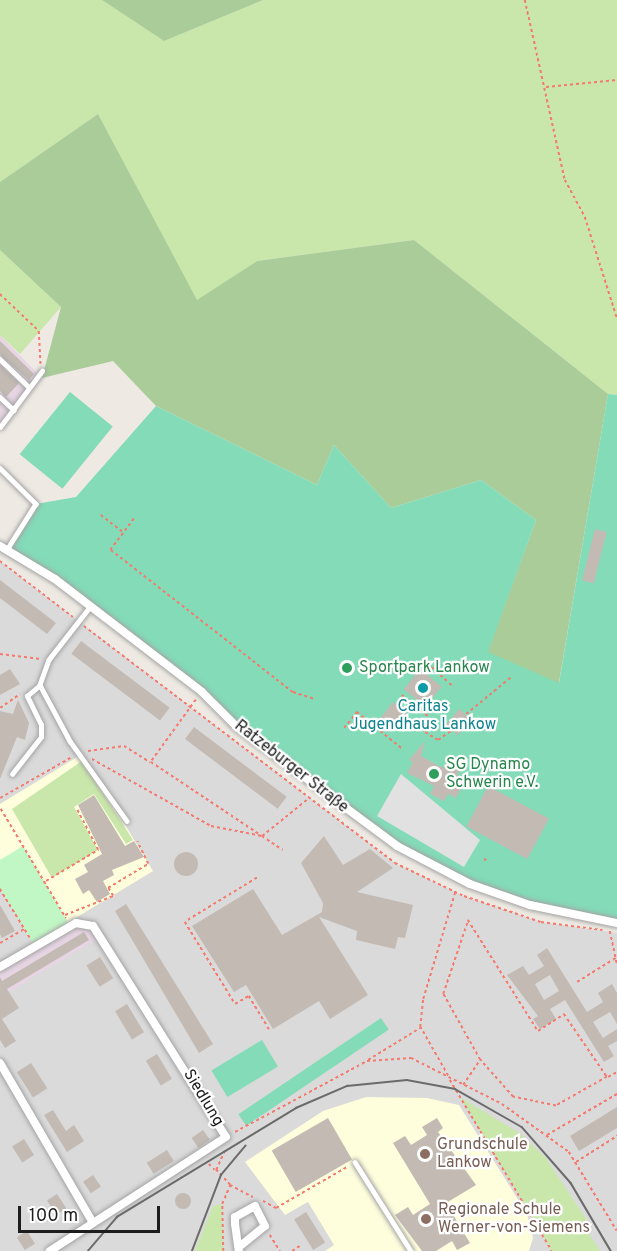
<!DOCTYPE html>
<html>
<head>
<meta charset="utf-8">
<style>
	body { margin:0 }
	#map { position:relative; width:617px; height:1251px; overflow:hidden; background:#eeeae3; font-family:Overpass,sans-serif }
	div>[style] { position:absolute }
	.residential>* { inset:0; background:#dbdada }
	.industrial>* { inset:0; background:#e7d5e4 }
	.education>* { inset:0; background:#fefddc }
	.grass>* { inset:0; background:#c9e7aa }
	.forest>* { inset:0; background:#a9cc99 }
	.park>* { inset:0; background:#c1f7c4 }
	.pitch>* { inset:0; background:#83dbb8; transform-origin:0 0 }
	.parking>* { inset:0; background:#e1e1e1 }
	.building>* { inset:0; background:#c2bab3; transform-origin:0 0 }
	.round { border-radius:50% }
	.path>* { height:1.5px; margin-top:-0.75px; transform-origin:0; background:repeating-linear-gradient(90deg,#f5796d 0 3px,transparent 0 6px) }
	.roads { filter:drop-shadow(0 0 2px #a4a4a4) drop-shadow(0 0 2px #a4a4a4) }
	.service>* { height:4.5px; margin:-2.25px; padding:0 2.25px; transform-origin:2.25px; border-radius:2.25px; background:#fff }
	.minor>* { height:8px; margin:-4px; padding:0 4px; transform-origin:4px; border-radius:4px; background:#fff }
	.tram>* { height:1.5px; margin:-0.75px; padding:0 0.75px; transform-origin:0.75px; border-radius:0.75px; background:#6b6b6b }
	.dots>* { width:16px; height:16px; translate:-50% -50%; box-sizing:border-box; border:3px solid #fff; border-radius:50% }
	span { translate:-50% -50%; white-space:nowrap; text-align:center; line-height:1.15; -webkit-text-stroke:4.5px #fff; paint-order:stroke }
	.leisure-label { font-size:16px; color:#27864d }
	.left { translate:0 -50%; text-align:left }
	.culture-label { font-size:16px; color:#0d838f }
	.street-label { font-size:16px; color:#1d1d1d }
	.education-label { font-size:16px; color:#785e54 }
	.scale { position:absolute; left:18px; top:1206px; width:142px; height:27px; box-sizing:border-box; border:3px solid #1d1d1d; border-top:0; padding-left:8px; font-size:18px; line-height:21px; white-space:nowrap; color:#1d1d1d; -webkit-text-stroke:4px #fff; paint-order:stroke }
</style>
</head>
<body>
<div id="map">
	<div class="residential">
		<div style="clip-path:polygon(0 561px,395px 863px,464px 896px,541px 922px,617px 933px,617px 1251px,0 1251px)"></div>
	</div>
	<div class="industrial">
		<div style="clip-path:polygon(0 335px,42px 378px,0 427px)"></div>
		<div style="clip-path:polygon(76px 923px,93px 926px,102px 936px,0 997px,0 967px)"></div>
	</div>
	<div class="education">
		<div style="clip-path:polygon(82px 754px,153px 871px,36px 942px,0 883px,0 804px)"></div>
		<div style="clip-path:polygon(366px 1097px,427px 1098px,459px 1105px,527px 1214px,533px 1238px,529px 1251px,325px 1251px,334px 1245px,308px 1202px,285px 1215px,245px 1162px,323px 1111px)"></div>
	</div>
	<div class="grass">
		<div style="clip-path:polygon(0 0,102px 0,164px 41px,263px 0,617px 0,617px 395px,608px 394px,414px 240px,257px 261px,197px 301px,98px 114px,0 182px)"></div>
		<div style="clip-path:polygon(0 250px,61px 307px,20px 354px,0 335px)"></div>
		<div style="clip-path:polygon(82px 761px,133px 840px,126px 844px,94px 794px,74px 807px,98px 850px,52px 878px,12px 809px)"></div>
		<div style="clip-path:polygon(460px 1097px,518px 1132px,545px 1157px,587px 1220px,586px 1229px,600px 1251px,552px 1251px)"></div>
		<div style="clip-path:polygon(222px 1204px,223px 1251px,195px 1251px,213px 1206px)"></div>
	</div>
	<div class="forest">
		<div style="clip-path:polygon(102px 0,263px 0,164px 41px)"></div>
		<div style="clip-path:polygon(98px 114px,197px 300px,257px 261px,414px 240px,608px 394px,559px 682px,617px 740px,487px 653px,536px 520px,481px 480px,391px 508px,334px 445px,317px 485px,156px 406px,113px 361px,42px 378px,61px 307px,0 250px,0 182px)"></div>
	</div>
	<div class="park">
		<div style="clip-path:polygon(23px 846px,71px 927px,35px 947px,0 889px,0 860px)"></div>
	</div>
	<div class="pitch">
		<div style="left:70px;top:392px;width:55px;height:80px;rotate:39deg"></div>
		<div style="clip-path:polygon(608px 394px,617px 395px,617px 923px,572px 916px,470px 884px,397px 846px,237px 727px,202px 692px,91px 606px,7px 550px,36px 504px,76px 497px,156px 406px,317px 485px,334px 445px,391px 508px,481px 480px,536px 520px,488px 652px,559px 683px)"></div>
		<div style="left:381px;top:1018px;width:14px;height:172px;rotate:56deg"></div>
		<div style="left:262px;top:1040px;width:31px;height:59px;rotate:59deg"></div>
	</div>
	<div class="parking">
		<div style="clip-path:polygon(401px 774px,480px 840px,464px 867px,377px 816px)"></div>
	</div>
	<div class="building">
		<div style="clip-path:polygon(0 341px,34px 374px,29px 380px,0 355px)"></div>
		<div style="clip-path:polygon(0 365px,19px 383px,6px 397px,0 391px)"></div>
		<div style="left:595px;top:529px;width:12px;height:53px;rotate:14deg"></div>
		<div style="clip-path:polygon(0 580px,56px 623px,47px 634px,0 598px)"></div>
		<div style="left:81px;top:641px;width:111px;height:16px;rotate:37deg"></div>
		<div style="clip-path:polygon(10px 669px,20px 684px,0 695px,0 675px)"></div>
		<div style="left:420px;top:669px;width:28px;height:26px;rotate:39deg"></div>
		<div style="clip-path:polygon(18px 700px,29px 723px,25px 740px,17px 737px,0 779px,0 711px,13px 714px)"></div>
		<div style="left:393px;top:702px;width:18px;height:22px;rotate:38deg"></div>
		<div style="left:459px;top:709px;width:16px;height:21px;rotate:40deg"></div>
		<div style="left:194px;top:727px;width:116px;height:15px;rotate:37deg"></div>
		<div style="clip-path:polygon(425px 741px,421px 756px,443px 768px,447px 762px,461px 769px,457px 775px,466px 780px,456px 798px,448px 794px,444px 801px,430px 794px,434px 786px,407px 773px,413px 762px,409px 760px)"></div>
		<div style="left:488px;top:786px;width:69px;height:46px;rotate:28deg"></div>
		<div style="clip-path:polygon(94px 795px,125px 846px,134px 841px,144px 857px,112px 870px,114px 875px,103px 881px,110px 894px,97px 902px,89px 890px,83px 894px,75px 879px,88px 872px,84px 865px,102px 854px,78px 805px)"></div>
		<div style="clip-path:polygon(324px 836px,343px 865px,370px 849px,393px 868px,357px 892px,413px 905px,405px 938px,398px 937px,395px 949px,356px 940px,357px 931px,319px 917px,368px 995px,330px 1019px,319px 1001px,273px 1029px,246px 985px,234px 992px,192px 926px,253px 889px,282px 935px,322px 912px,323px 903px,301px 863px)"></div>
		<div class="round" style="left:174px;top:852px;width:24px;height:24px"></div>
		<div style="clip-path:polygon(126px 904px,213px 1044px,199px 1053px,115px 911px)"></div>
		<div style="clip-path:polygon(0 905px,15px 931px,2px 938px,0 934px)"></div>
		<div style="clip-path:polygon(84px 932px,89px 940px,7px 989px,19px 1008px,2px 1019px,16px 1041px,5px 1048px,0 1040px,0 977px,2px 981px)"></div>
		<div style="clip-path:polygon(evenodd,547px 948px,587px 1012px,603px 1002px,598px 993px,612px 984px,617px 993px,617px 1024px,610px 1012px,593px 1022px,603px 1038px,617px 1029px,617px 1041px,608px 1046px,614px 1056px,604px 1062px,565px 1000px,550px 1009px,556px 1019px,540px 1029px,533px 1019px,538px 1016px,507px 975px,523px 966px,529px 975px,544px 966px,537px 955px,547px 948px,550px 975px,559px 991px,544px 1000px,535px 984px,550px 975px)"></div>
		<div style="left:100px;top:957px;width:25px;height:16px;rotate:58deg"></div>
		<div style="left:127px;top:1004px;width:33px;height:14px;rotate:59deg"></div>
		<div style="left:157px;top:1054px;width:29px;height:13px;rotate:59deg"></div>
		<div style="left:31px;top:1063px;width:30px;height:17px;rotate:57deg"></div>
		<div style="clip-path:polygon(617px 1107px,617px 1128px,579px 1151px,570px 1136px)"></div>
		<div style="clip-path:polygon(53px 1110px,66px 1131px,74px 1125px,84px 1141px,67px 1152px,44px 1115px)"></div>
		<div style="left:328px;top:1118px;width:48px;height:65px;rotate:60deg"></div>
		<div style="clip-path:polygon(437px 1118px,443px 1128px,438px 1132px,476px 1185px,446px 1203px,470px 1243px,457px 1250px,452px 1241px,436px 1251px,422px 1251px,395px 1215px,408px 1207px,413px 1215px,430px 1204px,393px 1143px,405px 1136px,411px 1145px,427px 1135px,422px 1127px)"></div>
		<div style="left:203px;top:1130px;width:12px;height:14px;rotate:55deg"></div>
		<div style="left:24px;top:1139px;width:19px;height:14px;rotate:58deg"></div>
		<div style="left:167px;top:1150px;width:13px;height:24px;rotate:58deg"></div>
		<div style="left:93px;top:1175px;width:14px;height:12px;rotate:56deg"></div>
		<div class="round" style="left:175px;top:1193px;width:16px;height:16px"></div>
		<div style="left:57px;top:1194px;width:17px;height:12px;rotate:57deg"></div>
		<div style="left:306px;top:1212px;width:36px;height:14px;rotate:58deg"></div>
		<div style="left:27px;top:1231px;width:15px;height:12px;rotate:58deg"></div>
	</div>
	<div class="path">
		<div style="left:525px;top:0;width:184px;rotate:77.5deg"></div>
		<div style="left:565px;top:180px;width:42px;rotate:61.6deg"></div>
		<div style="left:585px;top:217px;width:106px;rotate:72.4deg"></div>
		<div style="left:546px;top:87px;width:71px;rotate:-5.6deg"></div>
		<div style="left:0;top:294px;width:54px;rotate:43.5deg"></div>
		<div style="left:39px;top:331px;width:33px;rotate:87deg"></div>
		<div style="left:101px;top:515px;width:29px;rotate:38deg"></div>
		<div style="left:134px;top:519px;width:39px;rotate:127deg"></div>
		<div style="left:111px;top:550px;width:231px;rotate:38deg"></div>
		<div style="left:293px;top:692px;width:22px;rotate:18deg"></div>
		<div style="left:0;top:561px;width:92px;rotate:37.5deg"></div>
		<div style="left:84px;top:626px;width:391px;rotate:37.3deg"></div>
		<div style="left:395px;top:863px;width:76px;rotate:25.6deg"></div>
		<div style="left:464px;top:896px;width:81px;rotate:18.7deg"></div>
		<div style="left:541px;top:922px;width:62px;rotate:7.5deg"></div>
		<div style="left:0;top:654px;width:41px;rotate:7deg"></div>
		<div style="left:427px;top:663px;width:36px;rotate:42deg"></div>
		<div style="left:402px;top:695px;width:35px;rotate:39deg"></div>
		<div style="left:196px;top:700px;width:77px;rotate:126deg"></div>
		<div style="left:151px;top:762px;width:133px;rotate:33.7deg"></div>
		<div style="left:262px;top:836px;width:60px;rotate:-39deg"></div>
		<div style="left:0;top:708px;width:24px;rotate:-35deg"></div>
		<div style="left:466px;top:714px;width:58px;rotate:-39.4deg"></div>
		<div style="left:344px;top:728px;width:21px;rotate:-51deg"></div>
		<div style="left:357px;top:712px;width:60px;rotate:39deg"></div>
		<div style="left:420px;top:729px;width:21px;rotate:31deg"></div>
		<div style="left:438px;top:740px;width:17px;rotate:-36deg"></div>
		<div style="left:88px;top:751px;width:36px;rotate:-8deg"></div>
		<div style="left:124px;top:746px;width:31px;rotate:32deg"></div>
		<div style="left:92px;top:759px;width:137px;rotate:29.4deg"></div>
		<div style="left:211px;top:826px;width:52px;rotate:11.1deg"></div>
		<div style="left:262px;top:836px;width:25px;rotate:34deg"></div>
		<div style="left:0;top:798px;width:83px;rotate:-29.7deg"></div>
		<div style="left:1px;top:809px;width:127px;rotate:59.2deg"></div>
		<div style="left:484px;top:859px;width:4px;rotate:27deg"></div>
		<div style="left:257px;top:878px;width:84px;rotate:148.6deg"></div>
		<div style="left:185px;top:922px;width:96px;rotate:58.6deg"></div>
		<div style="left:235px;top:1004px;width:16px;rotate:-30deg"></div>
		<div style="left:249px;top:996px;width:39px;rotate:59deg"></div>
		<div style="left:46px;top:881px;width:61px;rotate:-30.8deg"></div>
		<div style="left:98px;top:850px;width:45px;rotate:-117.7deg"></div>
		<div style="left:0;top:889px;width:57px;rotate:58.5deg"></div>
		<div style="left:65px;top:915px;width:52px;rotate:-21.6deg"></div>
		<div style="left:113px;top:896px;width:9px;rotate:-122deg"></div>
		<div style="left:108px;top:888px;width:47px;rotate:-31deg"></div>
		<div style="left:148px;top:864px;width:25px;rotate:-116deg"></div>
		<div style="left:468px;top:920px;width:131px;rotate:57.8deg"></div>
		<div style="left:538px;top:1031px;width:31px;rotate:-33deg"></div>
		<div style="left:564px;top:1014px;width:76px;rotate:55.7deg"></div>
		<div style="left:607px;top:1077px;width:59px;rotate:150.4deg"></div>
		<div style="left:556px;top:1106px;width:44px;rotate:-168.2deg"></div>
		<div style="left:513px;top:1097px;width:50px;rotate:-131.7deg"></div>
		<div style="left:480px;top:1060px;width:76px;rotate:-119.3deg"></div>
		<div style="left:443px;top:994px;width:78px;rotate:-71.3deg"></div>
		<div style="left:610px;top:931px;width:34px;rotate:78deg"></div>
		<div style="left:0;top:943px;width:28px;rotate:-30deg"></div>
		<div style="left:577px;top:982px;width:47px;rotate:-32deg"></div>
		<div style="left:368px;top:1060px;width:61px;rotate:-31.6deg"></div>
		<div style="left:448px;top:1076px;width:56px;rotate:-119.7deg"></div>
		<div style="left:420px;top:1027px;width:28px;rotate:-84deg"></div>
		<div style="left:423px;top:999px;width:112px;rotate:-73.3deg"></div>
		<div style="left:608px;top:1077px;width:10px;rotate:-29deg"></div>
		<div style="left:450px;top:1080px;width:199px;rotate:59.2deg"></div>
		<div style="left:463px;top:1085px;width:29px;rotate:-56deg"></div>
		<div style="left:235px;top:1132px;width:150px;rotate:-28.3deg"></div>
		<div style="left:367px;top:1061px;width:44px;rotate:-3.9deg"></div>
		<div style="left:411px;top:1058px;width:102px;rotate:26.8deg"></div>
		<div style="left:502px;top:1104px;width:82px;rotate:35.6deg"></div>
		<div style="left:569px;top:1152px;width:92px;rotate:58.7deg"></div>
		<div style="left:547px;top:1135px;width:81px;rotate:-30.4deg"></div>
		<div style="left:576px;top:1162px;width:49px;rotate:-32.4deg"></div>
		<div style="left:209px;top:1164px;width:8px;rotate:45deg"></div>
		<div style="left:230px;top:1185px;width:26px;rotate:28deg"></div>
		<div style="left:263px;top:1201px;width:15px;rotate:28deg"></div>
		<div style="left:276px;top:1208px;width:82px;rotate:-30deg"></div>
		<div style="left:270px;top:1235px;width:19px;rotate:58deg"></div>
		<div style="left:223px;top:1251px;width:47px;rotate:-91.2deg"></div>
		<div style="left:222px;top:1204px;width:21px;rotate:-67deg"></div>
		<div style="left:230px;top:1185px;width:21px;rotate:-133deg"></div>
		<div style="left:216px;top:1170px;width:22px;rotate:-66deg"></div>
		<div style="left:292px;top:1251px;width:11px;rotate:-34deg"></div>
	</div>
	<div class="roads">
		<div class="service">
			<div style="left:0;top:359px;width:39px;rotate:44deg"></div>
			<div style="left:0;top:397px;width:19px;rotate:43deg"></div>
			<div style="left:0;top:427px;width:70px;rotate:-53.1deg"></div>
			<div style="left:0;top:468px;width:51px;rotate:45deg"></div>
			<div style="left:36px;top:504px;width:54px;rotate:122.2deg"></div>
			<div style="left:91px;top:606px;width:68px;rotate:127.9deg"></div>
			<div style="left:49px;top:660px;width:27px;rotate:110deg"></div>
			<div style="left:40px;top:685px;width:64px;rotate:61.8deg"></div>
			<div style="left:70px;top:741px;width:98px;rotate:54.5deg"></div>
			<div style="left:12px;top:774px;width:47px;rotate:-51.9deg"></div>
			<div style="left:41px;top:737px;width:12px;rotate:-90deg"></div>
			<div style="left:41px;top:725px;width:32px;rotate:-116deg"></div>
			<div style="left:27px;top:696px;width:17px;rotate:-40deg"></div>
			<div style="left:355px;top:1162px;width:105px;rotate:57.8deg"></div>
		</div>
		<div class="minor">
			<div style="left:0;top:546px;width:64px;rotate:31deg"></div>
			<div style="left:55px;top:579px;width:185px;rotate:37.5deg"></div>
			<div style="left:202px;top:692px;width:49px;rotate:45deg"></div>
			<div style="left:237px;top:727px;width:199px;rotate:36.6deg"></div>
			<div style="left:397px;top:846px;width:82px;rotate:27.5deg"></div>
			<div style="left:470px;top:884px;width:64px;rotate:19.3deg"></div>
			<div style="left:530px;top:905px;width:89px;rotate:11.7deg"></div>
			<div style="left:0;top:967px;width:88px;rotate:-30.1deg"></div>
			<div style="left:76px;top:923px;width:17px;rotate:10deg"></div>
			<div style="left:93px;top:926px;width:249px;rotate:57.8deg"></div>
			<div style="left:226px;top:1137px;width:210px;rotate:147.1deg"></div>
			<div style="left:0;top:1063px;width:185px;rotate:59.8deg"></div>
			<div style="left:239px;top:1247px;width:33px;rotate:-39deg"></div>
			<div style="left:265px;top:1226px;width:22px;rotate:-117deg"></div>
			<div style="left:255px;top:1206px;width:23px;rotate:151deg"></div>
			<div style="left:235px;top:1217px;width:7px;rotate:90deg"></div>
			<div style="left:235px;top:1224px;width:27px;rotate:82deg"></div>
		</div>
	</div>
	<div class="tram">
		<div style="left:88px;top:1251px;width:45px;rotate:-49.5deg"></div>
		<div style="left:117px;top:1217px;width:210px;rotate:-31.3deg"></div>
		<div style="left:296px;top:1108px;width:56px;rotate:-23.3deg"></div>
		<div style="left:347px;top:1086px;width:60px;rotate:-5.7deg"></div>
		<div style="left:407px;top:1080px;width:49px;rotate:10.6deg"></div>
		<div style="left:455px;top:1089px;width:77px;rotate:29.6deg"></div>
		<div style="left:522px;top:1127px;width:74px;rotate:48.8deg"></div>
		<div style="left:571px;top:1183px;width:79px;rotate:59.5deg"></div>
		<div style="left:192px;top:1251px;width:81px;rotate:-69.1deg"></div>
		<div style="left:221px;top:1175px;width:38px;rotate:-50deg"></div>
	</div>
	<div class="dots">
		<div style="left:347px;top:668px;background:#2e9e5b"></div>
		<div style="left:423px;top:688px;background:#0f9aa8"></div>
		<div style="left:434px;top:774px;background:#2e9e5b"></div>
		<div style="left:425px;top:1154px;background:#8d6e63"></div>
		<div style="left:426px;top:1219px;background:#8d6e63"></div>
	</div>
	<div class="leisure-label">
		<span class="left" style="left:359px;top:668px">Sportpark Lankow</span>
		<span class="left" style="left:446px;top:774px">SG Dynamo<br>Schwerin e.V.</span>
	</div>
	<div class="culture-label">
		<span style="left:423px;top:716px">Caritas<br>Jugendhaus Lankow</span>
	</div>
	<div class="street-label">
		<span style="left:291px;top:767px;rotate:38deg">Ratzeburger Straße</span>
		<span style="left:203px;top:1098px;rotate:59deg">Siedlung</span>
	</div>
	<div class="education-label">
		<span class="left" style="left:437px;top:1154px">Grundschule<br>Lankow</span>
		<span class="left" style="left:438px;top:1219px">Regionale Schule<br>Werner-von-Siemens</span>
	</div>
	<div class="scale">100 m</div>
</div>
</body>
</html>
